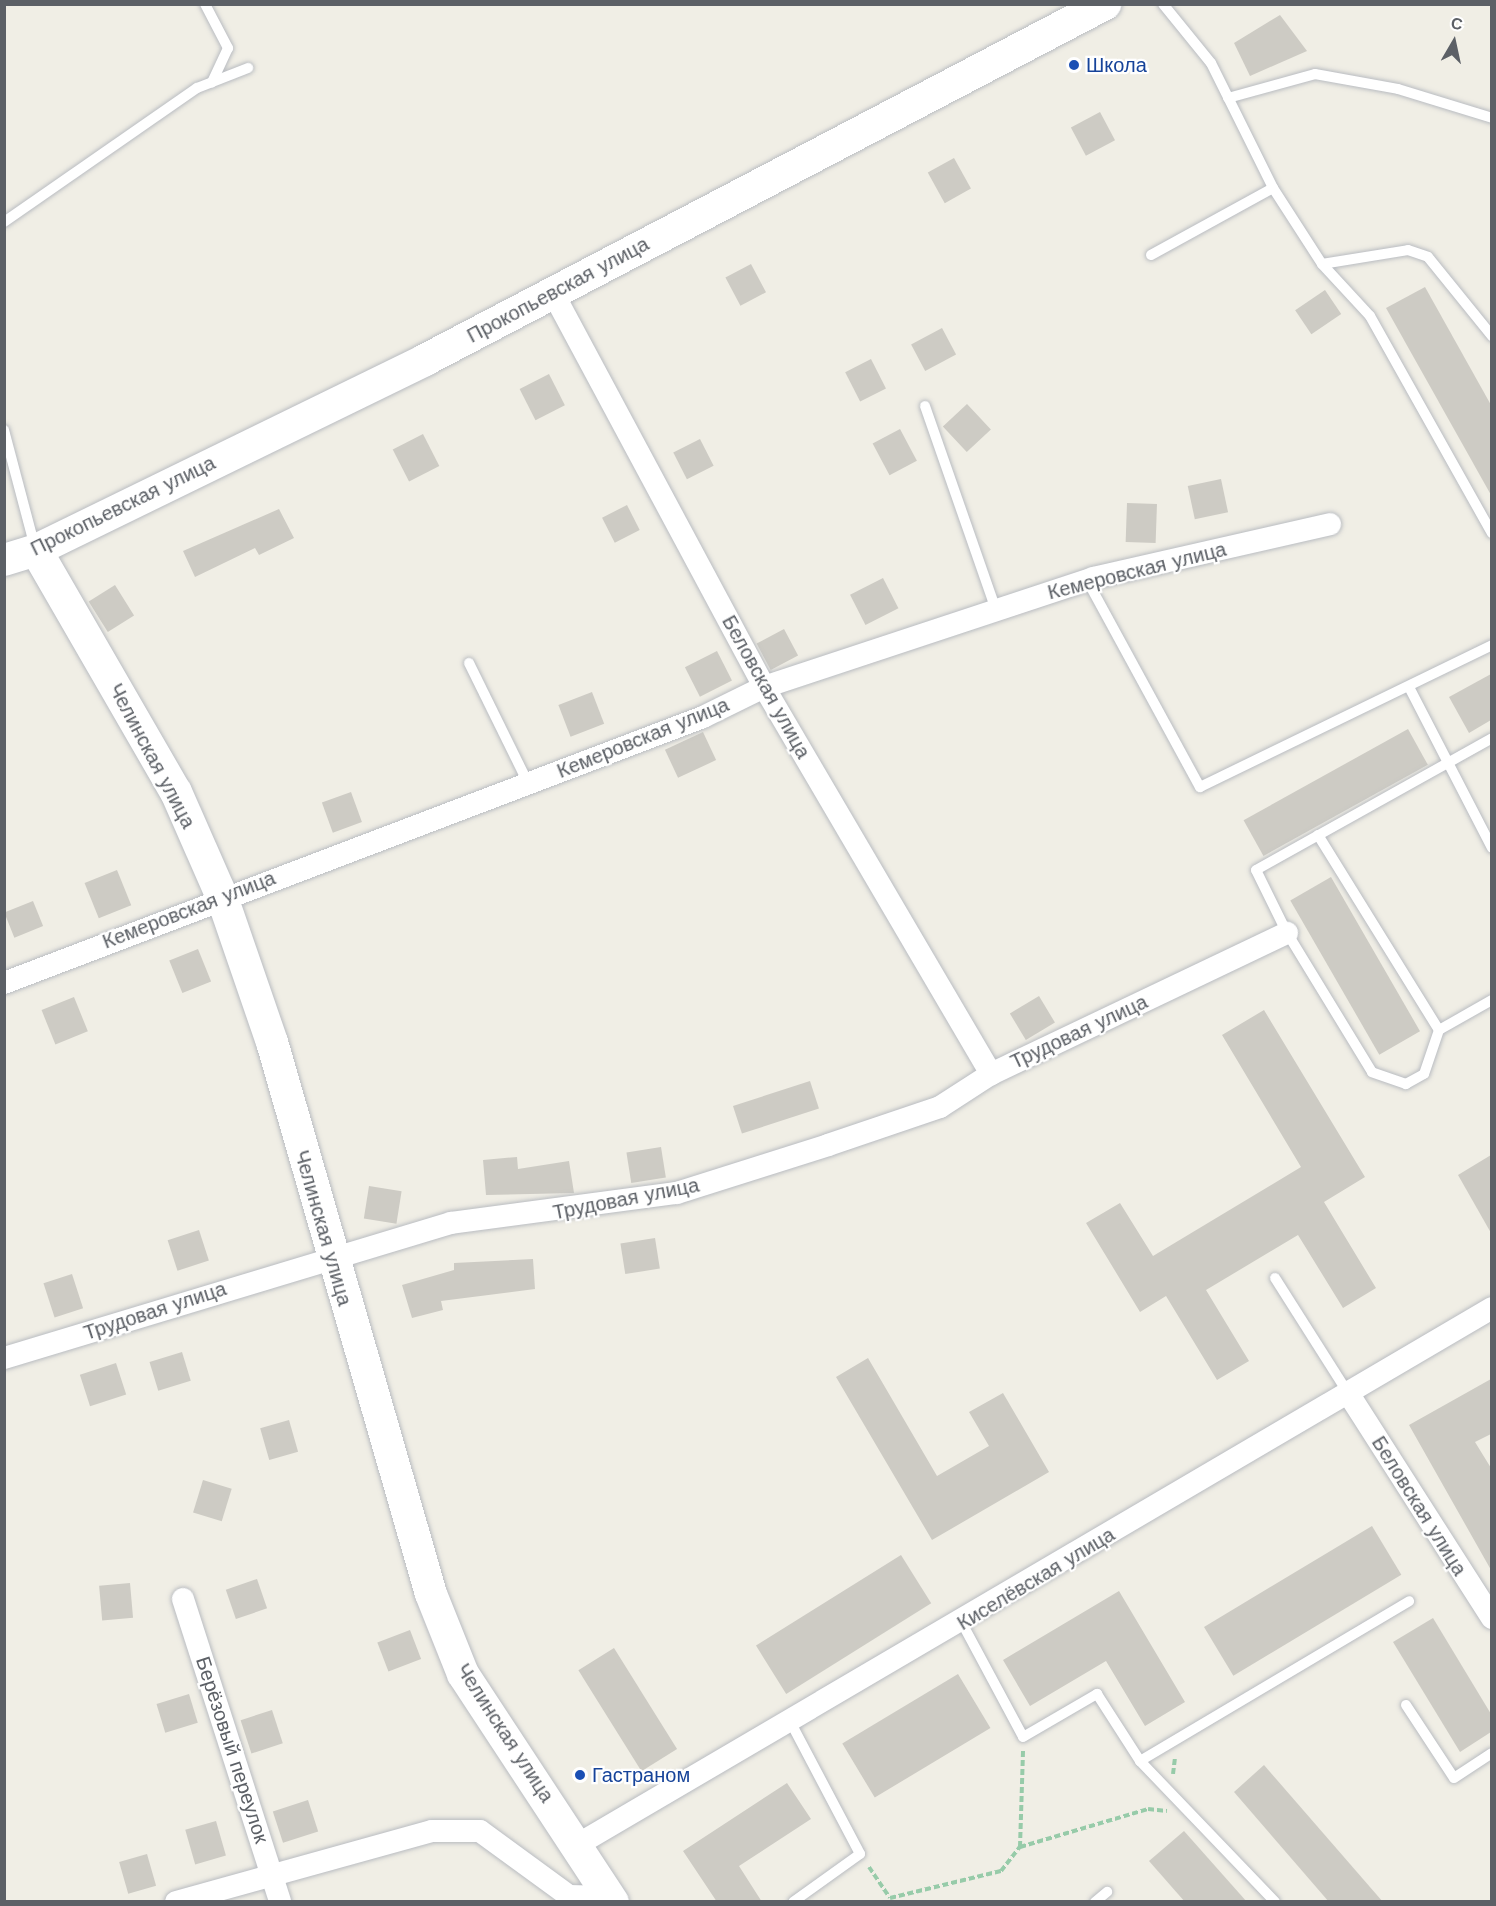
<!DOCTYPE html>
<html>
<head>
<meta charset="utf-8">
<style>
	body { margin:0 }
	#map { position:relative; width:1496px; height:1906px; overflow:hidden; background:#f0eee5; font-family:"Work Sans",sans-serif }
	div>[style] { position:absolute }
	.building>* { inset:0; background:#cdcbc4; transform-origin:0 0 }
	.path>* { height:4px; margin-top:-2px; transform-origin:0; background:repeating-linear-gradient(90deg,#97cba9 0 6px,transparent 0 9px) }
	.roads { filter:drop-shadow(0 0 2px #b9bcc1) drop-shadow(0 0 2px #b9bcc1) }
	.lane>* { height:10px; margin:-5px; padding:0 5px; transform-origin:5px; border-radius:5px; background:#fff }
	.street>* { height:22px; margin:-11px; padding:0 11px; transform-origin:11px; border-radius:11px; background:#fff }
	.secondary>* { height:32px; margin:-16px; padding:0 16px; transform-origin:16px; border-radius:16px; background:#fff }
	.dots>* { width:16px; height:16px; translate:-50% -50%; box-sizing:border-box; border:3px solid #fff; border-radius:50% }
	span { translate:-50% -50%; white-space:nowrap; text-align:center; line-height:1.15; -webkit-text-stroke:4.5px #fff; paint-order:stroke }
	.transit-label { font-size:20px; color:#164399 }
	.left { translate:0 -50%; text-align:left }
	.street-label { font-size:20px; color:#5c6066 }
	.frame { position:absolute; inset:0; border:6px solid #5c6066; pointer-events:none }
	.north { position:absolute; left:1424px; top:12px; width:60px; height:60px; -webkit-text-stroke:4px #fff; paint-order:stroke; rotate:9deg; font-size:16px; font-weight:700; line-height:24px; text-align:center; color:#5c6066 }
	.north::after { content:''; display:block; margin:auto; width:21px; height:27px; background:#5c6066; clip-path:polygon(50% 0,100% 100%,50% 72%,0 100%) }
</style>
</head>
<body>
<div id="map">
	<div class="building">
		<div style="clip-path:polygon(1280px 15px,1307px 51px,1250px 76px,1234px 43px)"></div>
		<div style="left:1100px;top:112px;width:32px;height:33px;rotate:62deg"></div>
		<div style="left:954px;top:158px;width:35px;height:30px;rotate:61deg"></div>
		<div style="left:751px;top:264px;width:32px;height:29px;rotate:62deg"></div>
		<div style="clip-path:polygon(1425px 287px,1491px 405px,1491px 495px,1386px 308px)"></div>
		<div style="left:1325px;top:290px;width:29px;height:36px;rotate:56deg"></div>
		<div style="left:942px;top:328px;width:30px;height:35px;rotate:62deg"></div>
		<div style="left:871px;top:359px;width:33px;height:29px;rotate:63deg"></div>
		<div style="left:549px;top:374px;width:35px;height:33px;rotate:63deg"></div>
		<div style="left:967px;top:404px;width:35px;height:33px;rotate:47deg"></div>
		<div style="left:900px;top:429px;width:36px;height:31px;rotate:62deg"></div>
		<div style="left:423px;top:434px;width:36px;height:34px;rotate:63deg"></div>
		<div style="left:700px;top:439px;width:30px;height:30px;rotate:63deg"></div>
		<div style="left:1221px;top:479px;width:34px;height:34px;rotate:78deg"></div>
		<div style="left:1127px;top:503px;width:30px;height:39px;rotate:2deg"></div>
		<div style="left:627px;top:505px;width:28px;height:28px;rotate:63deg"></div>
		<div style="clip-path:polygon(279px 509px,294px 538px,259px 555px,255px 548px,195px 577px,183px 551px)"></div>
		<div style="left:883px;top:578px;width:34px;height:37px;rotate:63deg"></div>
		<div style="left:115px;top:585px;width:36px;height:31px;rotate:58deg"></div>
		<div style="left:784px;top:629px;width:30px;height:31px;rotate:62deg"></div>
		<div style="left:717px;top:651px;width:33px;height:36px;rotate:63deg"></div>
		<div style="clip-path:polygon(1491px 674px,1491px 720px,1469px 733px,1449px 697px)"></div>
		<div style="left:592px;top:692px;width:34px;height:36px;rotate:69deg"></div>
		<div style="left:1408px;top:729px;width:41px;height:188px;rotate:61deg"></div>
		<div style="left:703px;top:732px;width:31px;height:42px;rotate:65deg"></div>
		<div style="left:351px;top:792px;width:32px;height:31px;rotate:70deg"></div>
		<div style="left:117px;top:870px;width:38px;height:35px;rotate:68deg"></div>
		<div style="left:1331px;top:877px;width:178px;height:47px;rotate:60deg"></div>
		<div style="left:33px;top:901px;width:27px;height:31px;rotate:68deg"></div>
		<div style="left:198px;top:949px;width:35px;height:31px;rotate:68deg"></div>
		<div style="left:1039px;top:996px;width:31px;height:34px;rotate:59deg"></div>
		<div style="left:74px;top:997px;width:37px;height:35px;rotate:68deg"></div>
		<div style="clip-path:polygon(1264px 1010px,1365px 1177px,1324px 1202px,1376px 1288px,1343px 1308px,1298px 1235px,1206px 1290px,1249px 1361px,1217px 1380px,1166px 1296px,1140px 1312px,1086px 1223px,1120px 1203px,1153px 1256px,1301px 1167px,1222px 1035px)"></div>
		<div style="left:810px;top:1081px;width:29px;height:81px;rotate:72deg"></div>
		<div style="left:661px;top:1147px;width:31px;height:35px;rotate:81deg"></div>
		<div style="clip-path:polygon(1491px 1155px,1491px 1233px,1458px 1175px)"></div>
		<div style="clip-path:polygon(517px 1157px,518px 1169px,569px 1161px,574px 1193px,486px 1195px,483px 1160px)"></div>
		<div style="left:369px;top:1186px;width:33px;height:33px;rotate:9deg"></div>
		<div style="left:199px;top:1230px;width:32px;height:33px;rotate:72deg"></div>
		<div style="left:655px;top:1238px;width:31px;height:35px;rotate:81deg"></div>
		<div style="clip-path:polygon(533px 1259px,535px 1289px,441px 1301px,443px 1310px,412px 1318px,402px 1285px,454px 1270px,454px 1263px)"></div>
		<div style="left:72px;top:1274px;width:36px;height:30px;rotate:72deg"></div>
		<div style="left:182px;top:1352px;width:30px;height:34px;rotate:73deg"></div>
		<div style="clip-path:polygon(868px 1358px,937px 1476px,989px 1446px,969px 1412px,1003px 1393px,1049px 1472px,932px 1540px,836px 1377px)"></div>
		<div style="left:116px;top:1363px;width:33px;height:38px;rotate:72deg"></div>
		<div style="clip-path:polygon(1491px 1379px,1491px 1434px,1475px 1442px,1491px 1468px,1491px 1570px,1409px 1425px)"></div>
		<div style="left:289px;top:1420px;width:33px;height:30px;rotate:74deg"></div>
		<div style="left:203px;top:1480px;width:30px;height:34px;rotate:17deg"></div>
		<div style="left:1372px;top:1526px;width:57px;height:196px;rotate:59deg"></div>
		<div style="left:901px;top:1555px;width:57px;height:171px;rotate:58deg"></div>
		<div style="left:257px;top:1579px;width:31px;height:33px;rotate:71deg"></div>
		<div style="left:130px;top:1583px;width:35px;height:31px;rotate:85deg"></div>
		<div style="clip-path:polygon(1119px 1591px,1185px 1702px,1145px 1726px,1106px 1661px,1030px 1706px,1003px 1660px)"></div>
		<div style="clip-path:polygon(1433px 1618px,1491px 1714px,1491px 1732px,1460px 1752px,1393px 1642px)"></div>
		<div style="left:410px;top:1630px;width:31px;height:35px;rotate:69deg"></div>
		<div style="left:614px;top:1648px;width:119px;height:42px;rotate:58deg"></div>
		<div style="left:958px;top:1674px;width:63px;height:135px;rotate:59deg"></div>
		<div style="left:189px;top:1694px;width:30px;height:34px;rotate:73deg"></div>
		<div style="left:272px;top:1710px;width:35px;height:33px;rotate:72deg"></div>
		<div style="clip-path:polygon(1264px 1765px,1383px 1902px,1329px 1902px,1234px 1792px)"></div>
		<div style="clip-path:polygon(787px 1783px,811px 1819px,739px 1866px,762px 1902px,717px 1902px,683px 1851px)"></div>
		<div style="left:308px;top:1800px;width:33px;height:37px;rotate:72deg"></div>
		<div style="left:216px;top:1821px;width:36px;height:32px;rotate:74deg"></div>
		<div style="clip-path:polygon(1184px 1831px,1247px 1902px,1185px 1902px,1149px 1861px)"></div>
		<div style="left:147px;top:1854px;width:33px;height:29px;rotate:74deg"></div>
	</div>
	<div class="path">
		<div style="left:1173px;top:1774px;width:17px;rotate:-83deg"></div>
		<div style="left:1020px;top:1847px;width:134px;rotate:-16.5deg"></div>
		<div style="left:1148px;top:1809px;width:19px;rotate:6deg"></div>
		<div style="left:869px;top:1867px;width:37px;rotate:56deg"></div>
		<div style="left:890px;top:1898px;width:114px;rotate:-13.7deg"></div>
		<div style="left:1001px;top:1871px;width:31px;rotate:-52deg"></div>
		<div style="left:1020px;top:1847px;width:97px;rotate:-88.2deg"></div>
	</div>
	<div class="roads">
		<div class="lane">
			<div style="left:205px;top:4px;width:50px;rotate:62.4deg"></div>
			<div style="left:228px;top:48px;width:38px;rotate:115deg"></div>
			<div style="left:1163px;top:4px;width:76px;rotate:50.9deg"></div>
			<div style="left:1211px;top:63px;width:140px;rotate:63.6deg"></div>
			<div style="left:1273px;top:188px;width:90px;rotate:57.2deg"></div>
			<div style="left:1322px;top:264px;width:71px;rotate:47.3deg"></div>
			<div style="left:1370px;top:316px;width:249px;rotate:60.7deg"></div>
			<div style="left:1228px;top:98px;width:90px;rotate:-15.4deg"></div>
			<div style="left:1315px;top:74px;width:84px;rotate:10.2deg"></div>
			<div style="left:1398px;top:89px;width:98px;rotate:17.1deg"></div>
			<div style="left:4px;top:222px;width:235px;rotate:-34.8deg"></div>
			<div style="left:197px;top:88px;width:55px;rotate:-21.4deg"></div>
			<div style="left:1151px;top:255px;width:139px;rotate:-28.8deg"></div>
			<div style="left:1322px;top:264px;width:87px;rotate:-9.2deg"></div>
			<div style="left:1408px;top:250px;width:21px;rotate:19deg"></div>
			<div style="left:1428px;top:257px;width:102px;rotate:51deg"></div>
			<div style="left:925px;top:406px;width:216px;rotate:70.8deg"></div>
			<div style="left:4px;top:430px;width:121px;rotate:75.2deg"></div>
			<div style="left:1087px;top:580px;width:236px;rotate:61.4deg"></div>
			<div style="left:1200px;top:787px;width:325px;rotate:-25.9deg"></div>
			<div style="left:469px;top:663px;width:134px;rotate:63.8deg"></div>
			<div style="left:1409px;top:687px;width:181px;rotate:62.7deg"></div>
			<div style="left:1318px;top:835px;width:229px;rotate:58.2deg"></div>
			<div style="left:1439px;top:1030px;width:61px;rotate:-29.5deg"></div>
			<div style="left:1439px;top:1030px;width:46px;rotate:108.8deg"></div>
			<div style="left:1424px;top:1074px;width:21px;rotate:151deg"></div>
			<div style="left:1406px;top:1084px;width:36px;rotate:-161deg"></div>
			<div style="left:1372px;top:1072px;width:163px;rotate:-121.4deg"></div>
			<div style="left:1287px;top:933px;width:70px;rotate:-116.2deg"></div>
			<div style="left:1256px;top:870px;width:270px;rotate:-29.2deg"></div>
			<div style="left:1275px;top:1278px;width:136px;rotate:57.6deg"></div>
			<div style="left:962px;top:1623px;width:129px;rotate:61.8deg"></div>
			<div style="left:1023px;top:1737px;width:86px;rotate:-30.2deg"></div>
			<div style="left:1097px;top:1694px;width:80px;rotate:57.3deg"></div>
			<div style="left:1140px;top:1761px;width:313px;rotate:-30.7deg"></div>
			<div style="left:1406px;top:1705px;width:87px;rotate:56.7deg"></div>
			<div style="left:1454px;top:1778px;width:45px;rotate:-33.3deg"></div>
			<div style="left:791px;top:1723px;width:148px;rotate:62.2deg"></div>
			<div style="left:860px;top:1854px;width:82px;rotate:144.4deg"></div>
			<div style="left:1140px;top:1761px;width:195px;rotate:46.2deg"></div>
			<div style="left:1095px;top:1902px;width:16px;rotate:-40deg"></div>
		</div>
		<div class="street">
			<div style="left:553px;top:293px;width:447px;rotate:61.8deg"></div>
			<div style="left:764px;top:687px;width:449px;rotate:59.6deg"></div>
			<div style="left:4px;top:983px;width:748px;rotate:-20.83deg"></div>
			<div style="left:703px;top:717px;width:68px;rotate:-26.2deg"></div>
			<div style="left:764px;top:687px;width:347px;rotate:-18.3deg"></div>
			<div style="left:1093px;top:578px;width:243px;rotate:-12.8deg"></div>
			<div style="left:4px;top:1358px;width:467px;rotate:-16.8deg"></div>
			<div style="left:451px;top:1223px;width:228px;rotate:-7.6deg"></div>
			<div style="left:677px;top:1193px;width:158px;rotate:-17.6deg"></div>
			<div style="left:828px;top:1145px;width:118px;rotate:-18.7deg"></div>
			<div style="left:940px;top:1107px;width:61px;rotate:-32.9deg"></div>
			<div style="left:991px;top:1074px;width:328px;rotate:-25.5deg"></div>
			<div style="left:1348px;top:1393px;width:267px;rotate:57.4deg"></div>
			<div style="left:183px;top:1599px;width:318px;rotate:72.2deg"></div>
			<div style="left:577px;top:1845px;width:1061px;rotate:-30.41deg"></div>
			<div style="left:176px;top:1902px;width:266px;rotate:-15.5deg"></div>
			<div style="left:432px;top:1831px;width:48px"></div>
			<div style="left:480px;top:1831px;width:110px;rotate:36.1deg"></div>
			<div style="left:569px;top:1896px;width:41px;rotate:1.4deg"></div>
		</div>
		<div class="secondary">
			<div style="left:36px;top:550px;width:280px;rotate:60deg"></div>
			<div style="left:176px;top:792px;width:115px;rotate:66.3deg"></div>
			<div style="left:222px;top:897px;width:153px;rotate:71deg"></div>
			<div style="left:272px;top:1042px;width:574px;rotate:73.93deg"></div>
			<div style="left:431px;top:1594px;width:86px;rotate:68.2deg"></div>
			<div style="left:463px;top:1674px;width:273px;rotate:56.7deg"></div>
			<div style="left:4px;top:560px;width:34px;rotate:-17deg"></div>
			<div style="left:36px;top:550px;width:433px;rotate:-26deg"></div>
			<div style="left:425px;top:360px;width:768px;rotate:-27.63deg"></div>
		</div>
	</div>
	<div class="dots">
		<div style="left:1074px;top:65px;background:#1a4fb4"></div>
		<div style="left:580px;top:1775px;background:#1a4fb4"></div>
	</div>
	<div class="transit-label">
		<span class="left" style="left:1086px;top:65px">Школа</span>
		<span class="left" style="left:592px;top:1775px">Гастраном</span>
	</div>
	<div class="street-label">
		<span style="left:558px;top:290px;rotate:-28deg">Прокопьевская улица</span>
		<span style="left:123px;top:506px;rotate:-26deg">Прокопьевская улица</span>
		<span style="left:1137px;top:571px;rotate:-14deg">Кемеровская улица</span>
		<span style="left:766px;top:687px;rotate:61deg">Беловская улица</span>
		<span style="left:643px;top:738px;rotate:-22deg">Кемеровская улица</span>
		<span style="left:152px;top:756px;rotate:62deg">Челинская улица</span>
		<span style="left:189px;top:910px;rotate:-21deg">Кемеровская улица</span>
		<span style="left:1079px;top:1032px;rotate:-25deg">Трудовая улица</span>
		<span style="left:626px;top:1199px;rotate:-11deg">Трудовая улица</span>
		<span style="left:323px;top:1228px;rotate:74deg">Челинская улица</span>
		<span style="left:155px;top:1311px;rotate:-18deg">Трудовая улица</span>
		<span style="left:1419px;top:1506px;rotate:58deg">Беловская улица</span>
		<span style="left:1036px;top:1579px;rotate:-31deg">Киселёвская улица</span>
		<span style="left:505px;top:1733px;rotate:57deg">Челинская улица</span>
		<span style="left:232px;top:1750px;rotate:72deg">Берёзовый переулок</span>
	</div>
	<div class="frame"></div>
	<div class="north">С</div>
</div>
</body>
</html>
